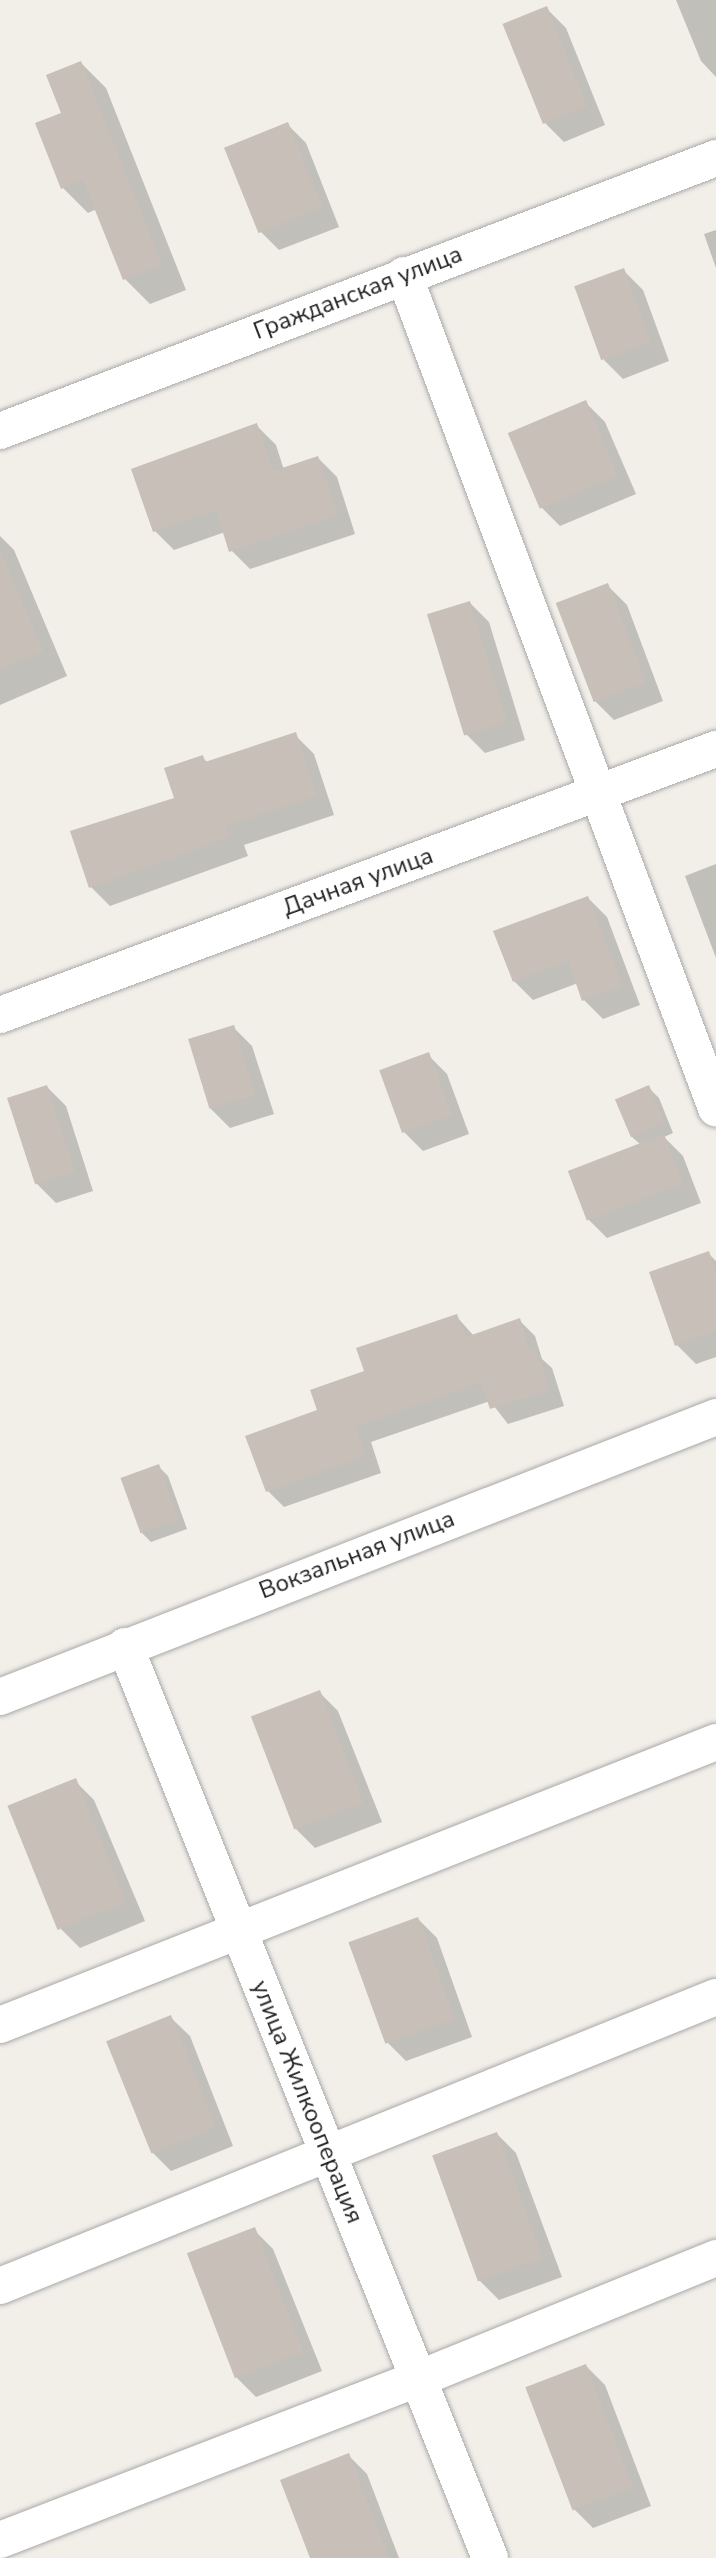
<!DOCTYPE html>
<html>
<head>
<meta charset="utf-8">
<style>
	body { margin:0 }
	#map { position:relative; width:716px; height:2558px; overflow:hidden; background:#f2efe9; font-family:"Nunito Sans",sans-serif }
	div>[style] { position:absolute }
	.shadow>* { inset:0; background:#0003 }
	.building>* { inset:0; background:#c7bfb8; transform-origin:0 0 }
	.roads { filter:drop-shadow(0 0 2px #a9a9a9) drop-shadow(0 0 2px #a9a9a9) }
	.minor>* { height:36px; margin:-18px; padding:0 18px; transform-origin:18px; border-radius:18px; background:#fff }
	span { translate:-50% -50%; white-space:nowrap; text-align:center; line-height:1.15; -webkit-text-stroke:6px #fff; paint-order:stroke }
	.street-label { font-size:24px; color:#222 }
</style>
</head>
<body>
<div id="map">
	<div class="shadow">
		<div style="clip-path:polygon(676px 0,716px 0,716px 77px,701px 61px)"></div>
		<div style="clip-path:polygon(547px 9px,566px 28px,605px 125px,564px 142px,545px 123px)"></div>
		<div style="clip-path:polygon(81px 63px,106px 88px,186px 290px,150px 304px,125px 279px,97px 209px,88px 213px,63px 188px,63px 114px)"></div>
		<div style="clip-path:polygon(287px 124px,306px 143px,339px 227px,279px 250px,260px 231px)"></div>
		<div style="clip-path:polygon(716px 230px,716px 268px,704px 234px)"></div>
		<div style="clip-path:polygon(624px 271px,643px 290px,669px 361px,623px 379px,604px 360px)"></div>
		<div style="clip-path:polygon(586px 403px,605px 422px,636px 494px,560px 526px,541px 507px,510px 435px)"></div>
		<div style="clip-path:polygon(257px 426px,276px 445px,284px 470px,318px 458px,337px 477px,355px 534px,250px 569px,231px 550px,225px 532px,174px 550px,155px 531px)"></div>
		<div style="clip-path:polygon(0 536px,14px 550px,67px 676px,0 705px)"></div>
		<div style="clip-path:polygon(608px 586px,627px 605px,663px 701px,614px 720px,595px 701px)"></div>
		<div style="clip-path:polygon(470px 603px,489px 622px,525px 740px,485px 753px,466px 734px)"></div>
		<div style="clip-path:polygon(295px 735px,314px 754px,334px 815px,244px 845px,248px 856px,110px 906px,91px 887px,176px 799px,202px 757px,208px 763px)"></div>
		<div style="clip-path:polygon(716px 864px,716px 958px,685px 876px)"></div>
		<div style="clip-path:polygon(588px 898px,607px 917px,640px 1005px,603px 1019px,584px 1000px,578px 983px,533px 1000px,514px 981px)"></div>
		<div style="clip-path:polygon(233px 1027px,252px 1046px,274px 1114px,230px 1128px,211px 1109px)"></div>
		<div style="clip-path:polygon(428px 1055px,447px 1074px,469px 1134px,423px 1151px,404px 1132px)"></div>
		<div style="clip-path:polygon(47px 1087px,66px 1106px,93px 1191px,56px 1203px,37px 1184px)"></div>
		<div style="clip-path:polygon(649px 1088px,659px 1098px,673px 1133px,664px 1137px,683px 1156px,701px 1203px,607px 1238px,588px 1219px,641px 1145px,632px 1137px)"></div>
		<div style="clip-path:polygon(708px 1253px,716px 1261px,716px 1357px,696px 1364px,677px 1345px)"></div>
		<div style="clip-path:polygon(456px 1316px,474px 1336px,519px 1320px,535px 1336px,542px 1359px,552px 1368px,564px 1406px,508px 1424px,490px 1401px,371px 1442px,381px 1473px,284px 1507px,268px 1491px,320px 1411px,367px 1372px)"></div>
		<div style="clip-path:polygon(159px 1467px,168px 1476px,187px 1529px,151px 1542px,141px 1532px)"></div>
		<div style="clip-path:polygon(319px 1692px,338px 1711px,382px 1822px,315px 1848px,296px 1829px)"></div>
		<div style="clip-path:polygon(75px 1781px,94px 1800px,145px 1921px,80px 1948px,61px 1929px)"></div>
		<div style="clip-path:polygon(418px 1919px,437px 1938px,472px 2037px,406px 2061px,387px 2042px,351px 1943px)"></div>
		<div style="clip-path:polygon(170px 2017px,190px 2036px,233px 2146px,171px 2171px,152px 2152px)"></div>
		<div style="clip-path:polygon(497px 2134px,516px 2153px,562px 2277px,499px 2300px,480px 2281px)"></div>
		<div style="clip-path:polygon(254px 2230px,273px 2249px,322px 2371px,256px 2397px,237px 2378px)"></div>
		<div style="clip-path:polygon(586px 2366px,605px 2385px,651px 2506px,593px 2528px,574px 2509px,528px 2388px)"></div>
		<div style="clip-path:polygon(348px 2455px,367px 2474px,399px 2558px,312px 2558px)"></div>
	</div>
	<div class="building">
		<div style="left:547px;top:6px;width:108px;height:48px;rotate:68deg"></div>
		<div style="clip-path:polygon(81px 61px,162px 264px,123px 280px,83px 180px,61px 189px,35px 123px,61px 113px,46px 75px)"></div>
		<div style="left:288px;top:122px;width:92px;height:69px;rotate:68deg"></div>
		<div style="left:624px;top:268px;width:79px;height:53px;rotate:70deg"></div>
		<div style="left:586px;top:400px;width:82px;height:85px;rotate:67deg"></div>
		<div style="clip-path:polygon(257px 423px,273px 471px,318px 456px,338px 515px,229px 552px,216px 510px,153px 532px,131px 469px)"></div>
		<div style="clip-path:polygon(0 550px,43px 651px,0 669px)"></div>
		<div style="left:608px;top:583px;width:106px;height:56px;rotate:69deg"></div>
		<div style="left:470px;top:601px;width:127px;height:45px;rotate:73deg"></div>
		<div style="clip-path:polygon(296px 732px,317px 796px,226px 826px,230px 837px,89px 888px,70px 831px,174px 798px,164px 768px,203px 755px,205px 762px)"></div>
		<div style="clip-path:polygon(588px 896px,623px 986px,582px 1001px,568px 961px,513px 982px,493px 931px)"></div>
		<div style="left:234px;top:1025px;width:73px;height:48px;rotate:73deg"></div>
		<div style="left:429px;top:1052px;width:67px;height:53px;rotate:70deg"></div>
		<div style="left:47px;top:1085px;width:91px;height:42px;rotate:72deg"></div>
		<div style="left:649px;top:1085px;width:41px;height:37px;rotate:67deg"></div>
		<div style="left:664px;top:1134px;width:53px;height:103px;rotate:69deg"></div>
		<div style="clip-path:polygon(709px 1251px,716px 1272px,716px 1331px,675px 1346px,649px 1272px)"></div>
		<div style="clip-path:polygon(457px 1314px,466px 1337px,520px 1318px,530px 1351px,536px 1349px,550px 1390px,490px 1409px,481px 1383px,356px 1426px,366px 1456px,266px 1492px,245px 1436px,317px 1410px,310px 1390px,364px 1371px,356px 1348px)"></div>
		<div style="left:159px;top:1464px;width:59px;height:41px;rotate:70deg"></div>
		<div style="left:320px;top:1690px;width:121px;height:74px;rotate:69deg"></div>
		<div style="left:76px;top:1778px;width:134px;height:74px;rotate:68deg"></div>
		<div style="left:418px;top:1917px;width:108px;height:74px;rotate:70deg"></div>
		<div style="left:171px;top:2015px;width:121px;height:70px;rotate:68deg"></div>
		<div style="left:497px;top:2132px;width:134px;height:69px;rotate:70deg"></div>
		<div style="left:255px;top:2227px;width:134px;height:73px;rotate:69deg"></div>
		<div style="left:586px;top:2364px;width:132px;height:65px;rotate:69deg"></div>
		<div style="clip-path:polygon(349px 2453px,389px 2558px,310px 2558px,280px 2480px)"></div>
	</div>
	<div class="roads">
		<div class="minor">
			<div style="left:404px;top:275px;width:890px;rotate:69.47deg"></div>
			<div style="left:0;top:431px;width:766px;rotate:-20.87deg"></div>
			<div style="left:0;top:1015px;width:764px;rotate:-20.38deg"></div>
			<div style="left:125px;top:1646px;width:982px;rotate:68.19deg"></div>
			<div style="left:0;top:1697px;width:769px;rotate:-21.36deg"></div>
			<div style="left:0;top:2025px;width:770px;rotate:-21.57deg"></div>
			<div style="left:0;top:2286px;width:772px;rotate:-21.98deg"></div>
			<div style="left:0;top:2540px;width:448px;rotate:-21.1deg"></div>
			<div style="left:418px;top:2379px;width:322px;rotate:-22.1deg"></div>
		</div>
	</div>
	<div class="street-label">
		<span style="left:358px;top:293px;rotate:-21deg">Гражданская улица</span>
		<span style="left:358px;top:882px;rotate:-20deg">Дачная улица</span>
		<span style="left:357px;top:1555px;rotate:-21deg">Вокзальная улица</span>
		<span style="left:307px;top:2102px;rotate:68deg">улица Жилкооперация</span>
	</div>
</div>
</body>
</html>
